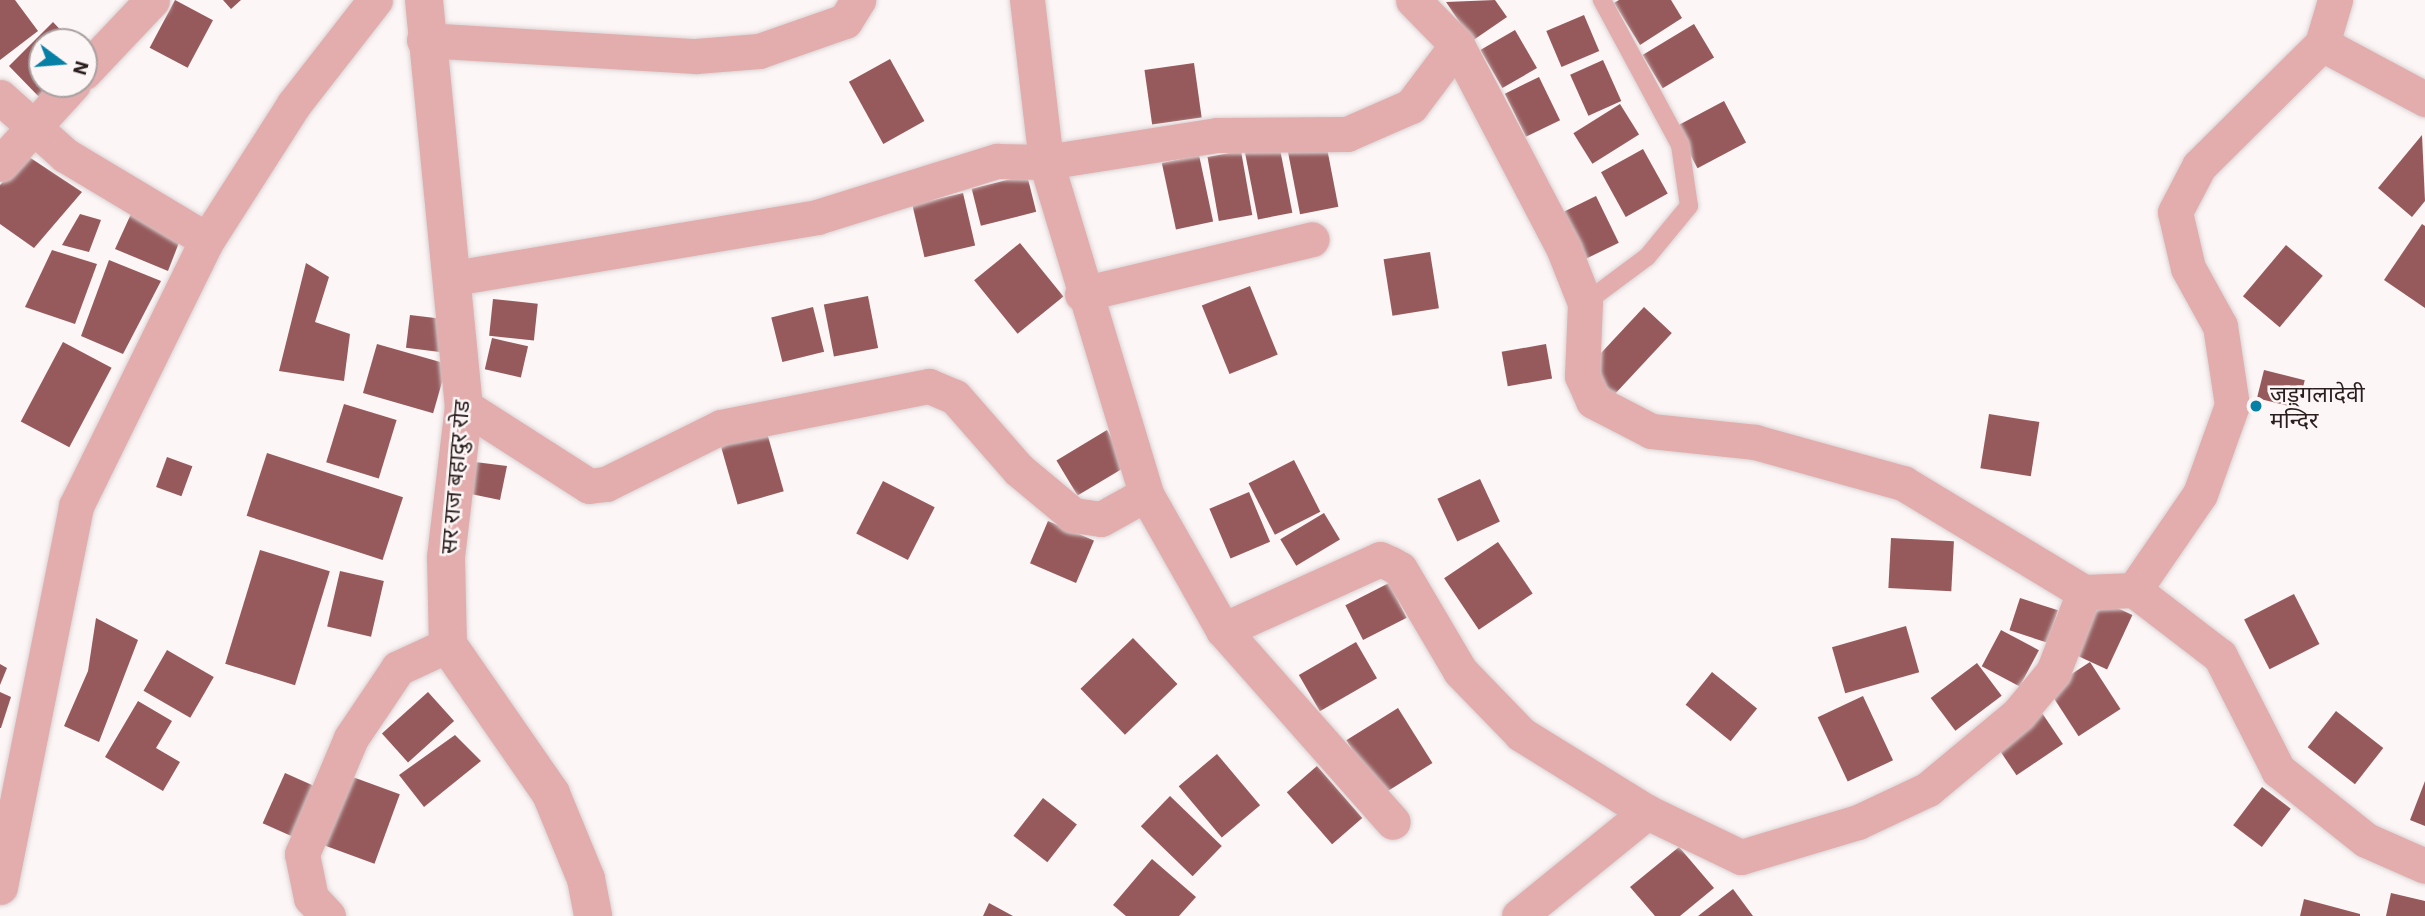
<!DOCTYPE html>
<html>
<head>
<meta charset="utf-8">
<style>
	body { margin:0 }
	#map { position:relative; width:2425px; height:916px; overflow:hidden; background:#fdf6f6; font-family:"IBM Plex Sans","Noto Sans Devanagari",sans-serif }
	div>[style] { position:absolute }
	.building>* { inset:0; background:#965a5c; transform-origin:0 0 }
	.roads { filter:drop-shadow(0 0 2px #dbd3d3) drop-shadow(0 0 2px #dbd3d3) }
	.service>* { height:18px; margin:-9px; padding:0 9px; transform-origin:9px; border-radius:9px; background:#e3adae }
	.minor>* { height:35px; margin:-17.5px; padding:0 17.5px; transform-origin:17.5px; border-radius:17.5px; background:#e3adae }
	.tertiary>* { height:38px; margin:-19px; padding:0 19px; transform-origin:19px; border-radius:19px; background:#e3adae }
	.dots>* { width:19px; height:19px; translate:-50% -50%; box-sizing:border-box; border:4px solid #fdf6f6; border-radius:50% }
	span { translate:-50% -50%; white-space:nowrap; text-align:center; line-height:1.15; -webkit-text-stroke:5px #fdf6f6; paint-order:stroke }
	.poi-label { font-size:23px; color:#2a1e1e }
	.left { translate:0 -50%; text-align:left }
	.street-label { font-size:23px; color:#2a1e1e }
	.north { position:absolute; left:28px; top:28px; width:70px; height:70px; box-sizing:border-box; background:#fdf6f6; border:2px solid #a9a0a0; border-radius:50%; rotate:106deg; font-size:19px; font-weight:700; line-height:28px; text-align:center; color:#2a1e1e }
	.north::after { content:''; display:block; margin:auto; width:24px; height:32px; background:#0780a6; clip-path:polygon(50% 0,100% 100%,50% 72%,0 100%) }
</style>
</head>
<body>
<div id="map">
	<div class="building">
		<div style="clip-path:polygon(0 0,15px 0,38px 31px,0 60px)"></div>
		<div style="left:175px;top:0;width:43px;height:54px;rotate:28deg"></div>
		<div style="clip-path:polygon(223px 0,241px 0,231px 9px)"></div>
		<div style="clip-path:polygon(1495px 0,1507px 17px,1472px 41px,1446px 2px)"></div>
		<div style="clip-path:polygon(1619px 0,1671px 0,1682px 18px,1640px 45px,1614px 3px)"></div>
		<div style="left:1584px;top:15px;width:39px;height:41px;rotate:67deg"></div>
		<div style="clip-path:polygon(53px 22px,72px 42px,42px 42px,42px 84px,58px 84px,42px 100px,9px 66px)"></div>
		<div style="left:1694px;top:24px;width:39px;height:60px;rotate:59deg"></div>
		<div style="left:1515px;top:30px;width:44px;height:40px;rotate:60deg"></div>
		<div style="left:890px;top:59px;width:71px;height:47px;rotate:61deg"></div>
		<div style="left:1603px;top:60px;width:45px;height:36px;rotate:66deg"></div>
		<div style="left:1194px;top:63px;width:55px;height:50px;rotate:82deg"></div>
		<div style="left:1539px;top:77px;width:48px;height:38px;rotate:64deg"></div>
		<div style="left:1724px;top:101px;width:47px;height:55px;rotate:62deg"></div>
		<div style="left:1620px;top:104px;width:36px;height:55px;rotate:58deg"></div>
		<div style="clip-path:polygon(2422px 135px,2425px 201px,2412px 217px,2378px 188px)"></div>
		<div style="left:1325px;top:138px;width:70px;height:39px;rotate:79deg"></div>
		<div style="left:1279px;top:144px;width:70px;height:35px;rotate:79deg"></div>
		<div style="left:1643px;top:149px;width:51px;height:48px;rotate:61deg"></div>
		<div style="left:1241px;top:151px;width:65px;height:34px;rotate:80deg"></div>
		<div style="clip-path:polygon(26px 155px,82px 192px,34px 248px,0 224px,0 185px)"></div>
		<div style="left:1199px;top:155px;width:68px;height:38px;rotate:78deg"></div>
		<div style="left:1027px;top:175px;width:38px;height:57px;rotate:76deg"></div>
		<div style="left:963px;top:193px;width:54px;height:52px;rotate:77deg"></div>
		<div style="left:1596px;top:196px;width:52px;height:45px;rotate:64deg"></div>
		<div style="clip-path:polygon(80px 214px,101px 220px,89px 252px,62px 245px)"></div>
		<div style="clip-path:polygon(131px 214px,180px 240px,168px 271px,115px 249px)"></div>
		<div style="clip-path:polygon(2422px 224px,2425px 226px,2425px 308px,2384px 280px)"></div>
		<div style="left:1020px;top:243px;width:69px;height:59px;rotate:51deg"></div>
		<div style="left:2286px;top:245px;width:48px;height:67px;rotate:40deg"></div>
		<div style="clip-path:polygon(52px 250px,97px 264px,75px 324px,25px 307px)"></div>
		<div style="left:1430px;top:252px;width:57px;height:47px;rotate:81deg"></div>
		<div style="clip-path:polygon(109px 260px,161px 281px,123px 354px,81px 336px)"></div>
		<div style="clip-path:polygon(306px 263px,329px 277px,315px 322px,350px 334px,344px 381px,279px 371px)"></div>
		<div style="left:1250px;top:286px;width:74px;height:52px;rotate:68deg"></div>
		<div style="left:868px;top:296px;width:53px;height:45px;rotate:79deg"></div>
		<div style="left:493px;top:299px;width:45px;height:37px;rotate:6deg"></div>
		<div style="left:813px;top:307px;width:46px;height:43px;rotate:76deg"></div>
		<div style="left:1644px;top:307px;width:38px;height:92px;rotate:43deg"></div>
		<div style="left:410px;top:315px;width:40px;height:33px;rotate:7deg"></div>
		<div style="left:492px;top:338px;width:37px;height:32px;rotate:13deg"></div>
		<div style="left:63px;top:342px;width:55px;height:90px;rotate:28deg"></div>
		<div style="left:377px;top:344px;width:73px;height:51px;rotate:16deg"></div>
		<div style="left:1546px;top:344px;width:35px;height:45px;rotate:80deg"></div>
		<div style="left:2264px;top:370px;width:42px;height:29px;rotate:14deg"></div>
		<div style="left:344px;top:404px;width:55px;height:61px;rotate:17deg"></div>
		<div style="left:1989px;top:414px;width:51px;height:55px;rotate:9deg"></div>
		<div style="left:765px;top:426px;width:68px;height:48px;rotate:74deg"></div>
		<div style="left:1107px;top:430px;width:41px;height:59px;rotate:59deg"></div>
		<div style="left:267px;top:453px;width:143px;height:66px;rotate:18deg"></div>
		<div style="left:167px;top:457px;width:27px;height:32px;rotate:20deg"></div>
		<div style="left:1294px;top:460px;width:58px;height:51px;rotate:63deg"></div>
		<div style="clip-path:polygon(475px 462px,507px 466px,500px 500px,471px 494px)"></div>
		<div style="left:1480px;top:479px;width:47px;height:47px;rotate:65deg"></div>
		<div style="left:883px;top:481px;width:58px;height:59px;rotate:27deg"></div>
		<div style="left:1249px;top:492px;width:54px;height:43px;rotate:67deg"></div>
		<div style="left:1324px;top:513px;width:31px;height:51px;rotate:59deg"></div>
		<div style="left:1048px;top:521px;width:50px;height:46px;rotate:23deg"></div>
		<div style="left:1891px;top:538px;width:63px;height:50px;rotate:3deg"></div>
		<div style="left:1498px;top:542px;width:62px;height:65px;rotate:56deg"></div>
		<div style="left:260px;top:550px;width:73px;height:119px;rotate:17deg"></div>
		<div style="left:340px;top:571px;width:45px;height:57px;rotate:13deg"></div>
		<div style="left:1389px;top:583px;width:39px;height:49px;rotate:63deg"></div>
		<div style="left:2294px;top:594px;width:56px;height:56px;rotate:63deg"></div>
		<div style="left:2020px;top:598px;width:40px;height:34px;rotate:18deg"></div>
		<div style="left:2098px;top:599px;width:38px;height:60px;rotate:25deg"></div>
		<div style="clip-path:polygon(96px 618px,138px 640px,99px 742px,64px 726px,88px 671px)"></div>
		<div style="left:1906px;top:626px;width:48px;height:77px;rotate:74deg"></div>
		<div style="left:2001px;top:630px;width:43px;height:41px;rotate:28deg"></div>
		<div style="left:1133px;top:638px;width:64px;height:73px;rotate:46deg"></div>
		<div style="left:1356px;top:642px;width:42px;height:66px;rotate:60deg"></div>
		<div style="left:167px;top:650px;width:54px;height:47px;rotate:30deg"></div>
		<div style="left:2090px;top:662px;width:56px;height:50px;rotate:57deg"></div>
		<div style="left:1977px;top:663px;width:41px;height:58px;rotate:53deg"></div>
		<div style="clip-path:polygon(0 664px,7px 668px,0 685px)"></div>
		<div style="left:1712px;top:672px;width:58px;height:42px;rotate:39deg"></div>
		<div style="clip-path:polygon(0 692px,11px 697px,1px 728px,0 728px)"></div>
		<div style="left:428px;top:692px;width:39px;height:62px;rotate:48deg"></div>
		<div style="left:1863px;top:696px;width:71px;height:50px;rotate:65deg"></div>
		<div style="clip-path:polygon(138px 701px,172px 721px,156px 748px,180px 762px,163px 791px,105px 757px)"></div>
		<div style="left:1398px;top:708px;width:65px;height:61px;rotate:58deg"></div>
		<div style="left:2040px;top:710px;width:41px;height:56px;rotate:56deg"></div>
		<div style="left:2336px;top:711px;width:60px;height:46px;rotate:38deg"></div>
		<div style="clip-path:polygon(455px 735px,481px 761px,424px 807px,399px 775px)"></div>
		<div style="left:1217px;top:754px;width:67px;height:50px;rotate:50deg"></div>
		<div style="left:1317px;top:766px;width:69px;height:40px;rotate:49deg"></div>
		<div style="left:285px;top:773px;width:35px;height:55px;rotate:24deg"></div>
		<div style="left:350px;top:776px;width:53px;height:74px;rotate:20deg"></div>
		<div style="clip-path:polygon(2425px 781px,2425px 826px,2410px 820px)"></div>
		<div style="left:2262px;top:787px;width:36px;height:48px;rotate:37deg"></div>
		<div style="left:1170px;top:796px;width:72px;height:42px;rotate:44deg"></div>
		<div style="left:1043px;top:798px;width:43px;height:48px;rotate:38deg"></div>
		<div style="clip-path:polygon(1679px 847px,1714px 888px,1680px 916px,1655px 916px,1630px 887px)"></div>
		<div style="clip-path:polygon(1152px 859px,1196px 897px,1179px 916px,1126px 916px,1113px 905px)"></div>
		<div style="clip-path:polygon(1733px 889px,1753px 916px,1698px 916px)"></div>
		<div style="clip-path:polygon(2391px 893px,2425px 901px,2425px 916px,2386px 916px)"></div>
		<div style="clip-path:polygon(2304px 899px,2360px 914px,2360px 916px,2300px 916px)"></div>
		<div style="clip-path:polygon(989px 903px,1013px 916px,983px 916px)"></div>
	</div>
	<div class="roads">
		<div class="service">
			<div style="left:1585px;top:303px;width:77px;rotate:-36.6deg"></div>
			<div style="left:1647px;top:257px;width:66px;rotate:-50.5deg"></div>
			<div style="left:1689px;top:206px;width:62px;rotate:-98.4deg"></div>
			<div style="left:1680px;top:145px;width:165px;rotate:-118.3deg"></div>
		</div>
		<div class="minor">
			<div style="left:1027px;top:0;width:163px;rotate:83.3deg"></div>
			<div style="left:1046px;top:162px;width:347px;rotate:73.2deg"></div>
			<div style="left:1146px;top:494px;width:156px;rotate:60.5deg"></div>
			<div style="left:1223px;top:630px;width:256px;rotate:48.5deg"></div>
			<div style="left:1413px;top:0;width:63px;rotate:45.6deg"></div>
			<div style="left:1457px;top:45px;width:231px;rotate:62.4deg"></div>
			<div style="left:1564px;top:250px;width:57px;rotate:68.4deg"></div>
			<div style="left:1585px;top:303px;width:73px;rotate:92.4deg"></div>
			<div style="left:1582px;top:376px;width:27px;rotate:66deg"></div>
			<div style="left:1593px;top:401px;width:65px;rotate:27.3deg"></div>
			<div style="left:1651px;top:431px;width:105px;rotate:6deg"></div>
			<div style="left:1755px;top:442px;width:154px;rotate:15.5deg"></div>
			<div style="left:1903px;top:483px;width:211px;rotate:31.1deg"></div>
			<div style="left:2084px;top:592px;width:50px;rotate:-2.3deg"></div>
			<div style="left:424px;top:40px;width:272px;rotate:3.4deg"></div>
			<div style="left:696px;top:56px;width:63px;rotate:-4.5deg"></div>
			<div style="left:759px;top:51px;width:91px;rotate:-19.2deg"></div>
			<div style="left:845px;top:21px;width:25px;rotate:-58deg"></div>
			<div style="left:2322px;top:44px;width:117px;rotate:28.1deg"></div>
			<div style="left:84px;top:72px;width:99px;rotate:-46.6deg"></div>
			<div style="left:0;top:97px;width:87px;rotate:41.7deg"></div>
			<div style="left:65px;top:155px;width:165px;rotate:30.9deg"></div>
			<div style="left:0;top:164px;width:108px;rotate:-47.6deg"></div>
			<div style="left:453px;top:278px;width:369px;rotate:-9.5deg"></div>
			<div style="left:817px;top:217px;width:189px;rotate:-17.3deg"></div>
			<div style="left:997px;top:161px;width:49px;rotate:1.2deg"></div>
			<div style="left:1046px;top:162px;width:173px;rotate:-9deg"></div>
			<div style="left:1217px;top:135px;width:130px;rotate:-0.4deg"></div>
			<div style="left:1347px;top:134px;width:70px;rotate:-23.6deg"></div>
			<div style="left:1411px;top:106px;width:76px;rotate:-53deg"></div>
			<div style="left:1082px;top:294px;width:236px;rotate:-13.4deg"></div>
			<div style="left:464px;top:406px;width:148px;rotate:32.6deg"></div>
			<div style="left:589px;top:486px;width:17px;rotate:-7deg"></div>
			<div style="left:606px;top:484px;width:128px;rotate:-26.4deg"></div>
			<div style="left:721px;top:427px;width:212px;rotate:-11.2deg"></div>
			<div style="left:929px;top:386px;width:28px;rotate:23deg"></div>
			<div style="left:955px;top:397px;width:97px;rotate:48.8deg"></div>
			<div style="left:1019px;top:470px;width:70px;rotate:39.8deg"></div>
			<div style="left:1073px;top:515px;width:28px;rotate:8deg"></div>
			<div style="left:1101px;top:519px;width:51px;rotate:-29.1deg"></div>
			<div style="left:2134px;top:590px;width:116px;rotate:-55.5deg"></div>
			<div style="left:2200px;top:494px;width:95px;rotate:-70.2deg"></div>
			<div style="left:2232px;top:405px;width:80px;rotate:-98.6deg"></div>
			<div style="left:2220px;top:326px;width:66px;rotate:-118.9deg"></div>
			<div style="left:2188px;top:268px;width:57px;rotate:-103.1deg"></div>
			<div style="left:2175px;top:212px;width:52px;rotate:-62.4deg"></div>
			<div style="left:2199px;top:166px;width:173px;rotate:-44.8deg"></div>
			<div style="left:2322px;top:44px;width:46px;rotate:-73.5deg"></div>
			<div style="left:2134px;top:590px;width:108px;rotate:37.5deg"></div>
			<div style="left:2220px;top:656px;width:128px;rotate:63deg"></div>
			<div style="left:2278px;top:770px;width:112px;rotate:38.5deg"></div>
			<div style="left:2366px;top:840px;width:64px;rotate:23.8deg"></div>
			<div style="left:1223px;top:630px;width:172px;rotate:-24.3deg"></div>
			<div style="left:1380px;top:559px;width:12px;rotate:24deg"></div>
			<div style="left:1391px;top:564px;width:10px;rotate:29deg"></div>
			<div style="left:1400px;top:569px;width:118px;rotate:59.5deg"></div>
			<div style="left:1460px;top:671px;width:88px;rotate:45.9deg"></div>
			<div style="left:1521px;top:734px;width:148px;rotate:31.8deg"></div>
			<div style="left:1647px;top:812px;width:104px;rotate:25.6deg"></div>
			<div style="left:1741px;top:857px;width:122px;rotate:-16.7deg"></div>
			<div style="left:1858px;top:822px;width:77px;rotate:-25.2deg"></div>
			<div style="left:1928px;top:789px;width:117px;rotate:-39.8deg"></div>
			<div style="left:2018px;top:714px;width:55px;rotate:-50.2deg"></div>
			<div style="left:2053px;top:672px;width:86px;rotate:-68.8deg"></div>
			<div style="left:0;top:887px;width:389px;rotate:-78.7deg"></div>
			<div style="left:76px;top:506px;width:297px;rotate:-63.8deg"></div>
			<div style="left:207px;top:240px;width:161px;rotate:-57.4deg"></div>
			<div style="left:294px;top:104px;width:132px;rotate:-52.1deg"></div>
			<div style="left:328px;top:916px;width:25px;rotate:-133deg"></div>
			<div style="left:311px;top:898px;width:45px;rotate:-101.6deg"></div>
			<div style="left:302px;top:854px;width:126px;rotate:-67.1deg"></div>
			<div style="left:351px;top:738px;width:84px;rotate:-56.1deg"></div>
			<div style="left:398px;top:668px;width:55px;rotate:-24.7deg"></div>
			<div style="left:1519px;top:916px;width:165px;rotate:-39.1deg"></div>
		</div>
		<div class="tertiary">
			<div style="left:424px;top:0;width:408px;rotate:84.4deg"></div>
			<div style="left:464px;top:406px;width:153px;rotate:96.8deg"></div>
			<div style="left:446px;top:558px;width:87px;rotate:88.7deg"></div>
			<div style="left:448px;top:645px;width:181px;rotate:55.3deg"></div>
			<div style="left:551px;top:794px;width:92px;rotate:67.6deg"></div>
			<div style="left:586px;top:879px;width:38px;rotate:79deg"></div>
		</div>
	</div>
	<div class="dots">
		<div style="left:2256px;top:406px;background:#0780a6"></div>
	</div>
	<div class="poi-label">
		<span class="left" style="left:2270px;top:406px">जड़्गलादेवी<br>मन्दिर</span>
	</div>
	<div class="street-label">
		<span style="left:454px;top:477px;rotate:-85deg">सर राज बहादुर रोड</span>
	</div>
	<div class="north">N</div>
</div>
</body>
</html>
